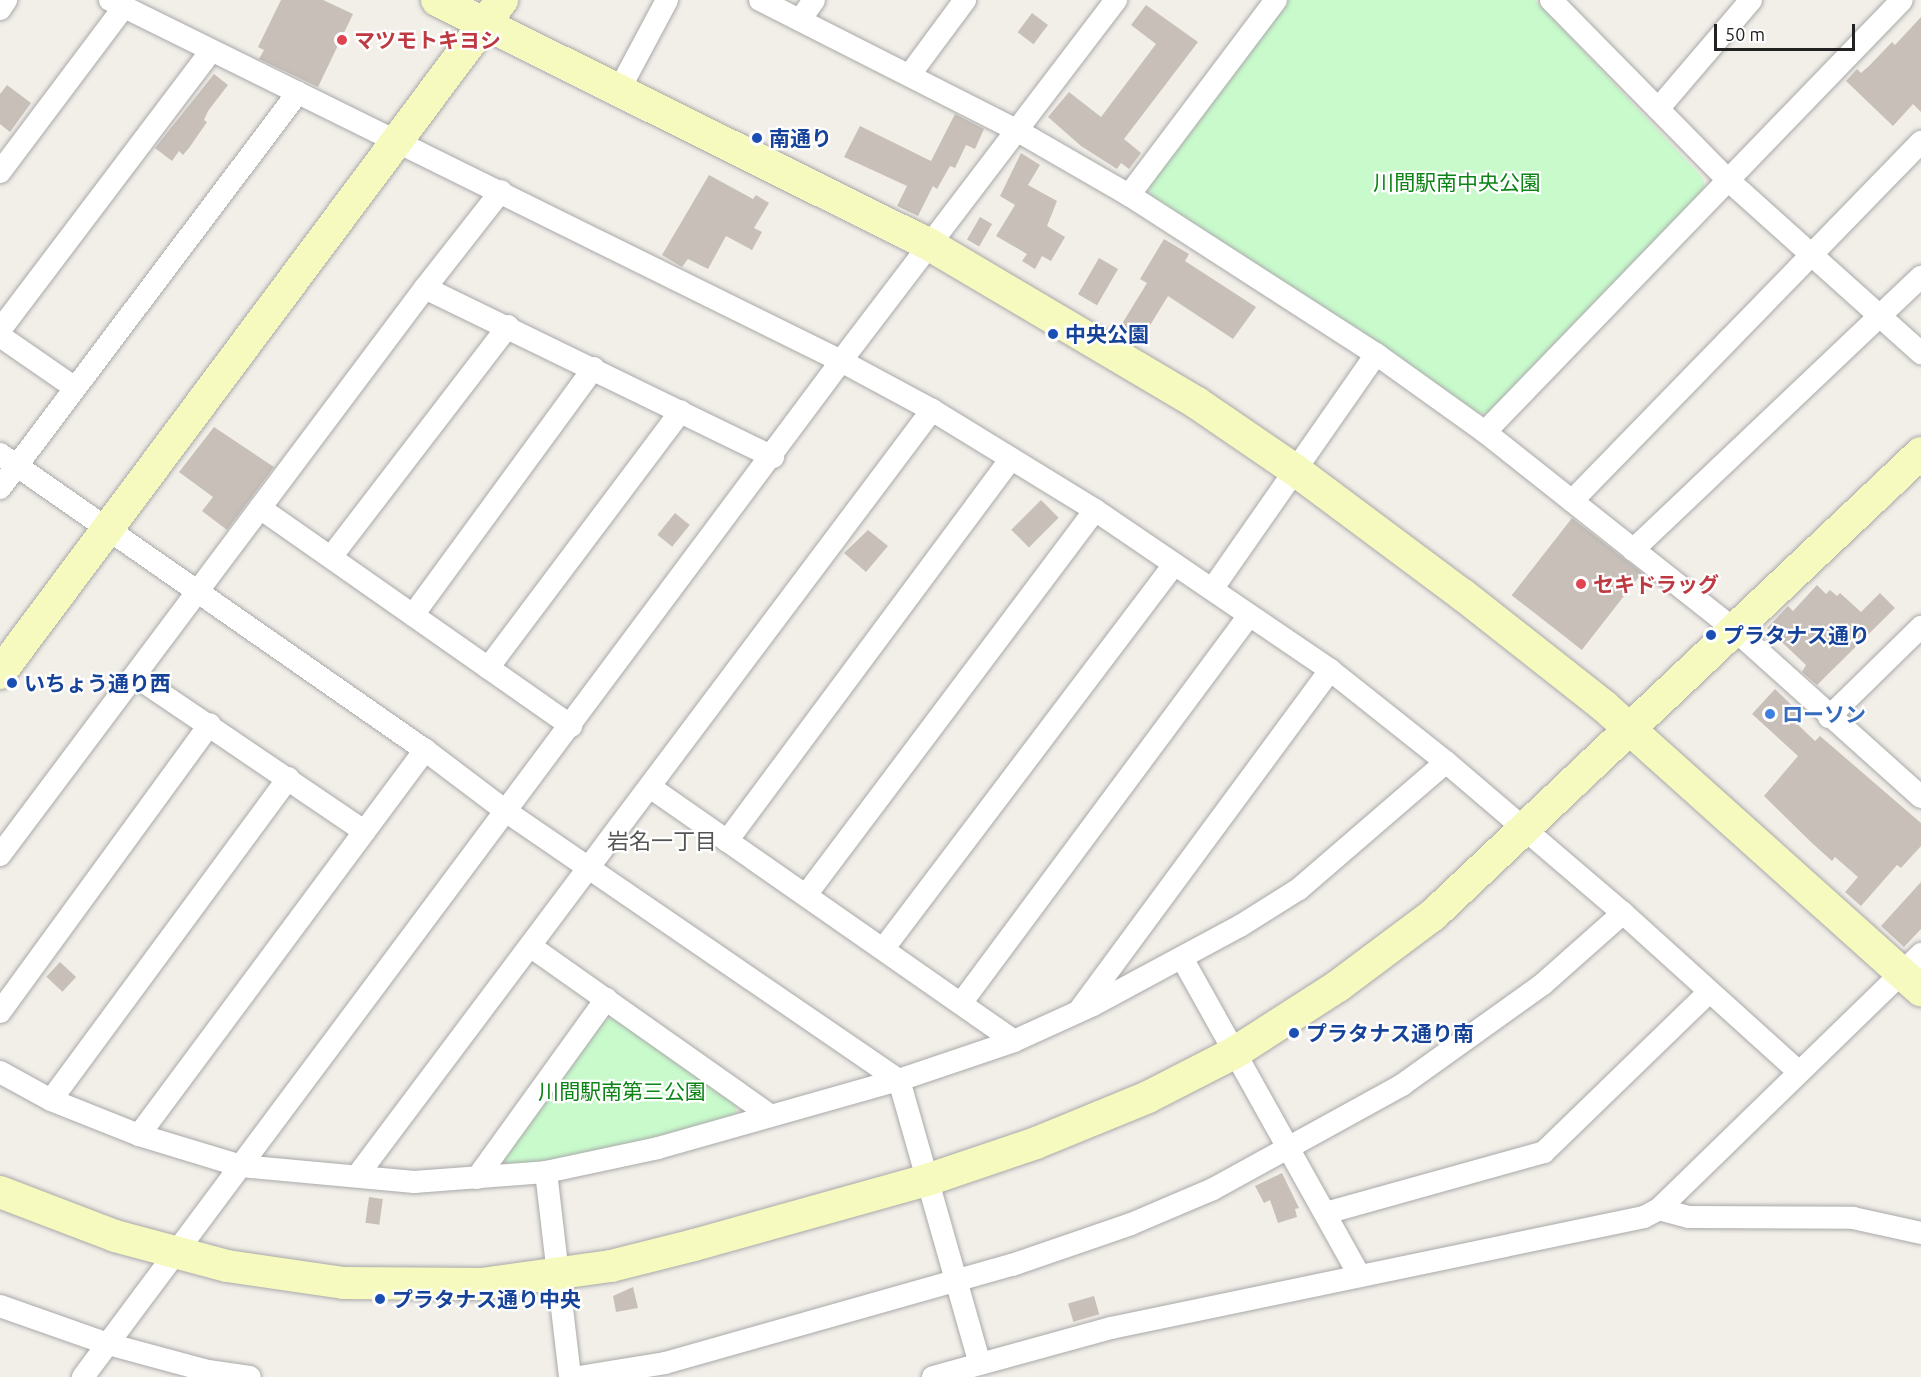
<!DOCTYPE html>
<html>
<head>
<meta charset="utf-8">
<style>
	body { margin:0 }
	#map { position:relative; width:1921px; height:1377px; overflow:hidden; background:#f2efe9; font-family:Ubuntu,"Noto Sans JP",sans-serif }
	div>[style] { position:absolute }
	.park>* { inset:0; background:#c8facc }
	.building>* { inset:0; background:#c7bfb8; transform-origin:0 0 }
	.roads { filter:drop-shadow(0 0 2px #a9a9a9) drop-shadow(0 0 2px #a9a9a9) }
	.street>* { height:22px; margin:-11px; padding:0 11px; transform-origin:11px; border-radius:11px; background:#fff }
	.secondary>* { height:32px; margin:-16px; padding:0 16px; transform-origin:16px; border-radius:16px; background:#f7fabf }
	.dots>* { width:16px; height:16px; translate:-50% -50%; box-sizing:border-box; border:3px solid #fff; border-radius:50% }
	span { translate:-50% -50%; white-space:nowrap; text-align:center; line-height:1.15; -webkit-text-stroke:4.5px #fff; paint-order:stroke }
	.health-label { font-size:21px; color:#be3a42; font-weight:700 }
	.left { translate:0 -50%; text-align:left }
	.transit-label { font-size:21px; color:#164399; font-weight:700 }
	.park-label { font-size:21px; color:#0c8416 }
	.shop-label { font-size:21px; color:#366cbe; font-weight:700 }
	.neighbourhood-label { font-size:22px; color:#555 }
	.scale { position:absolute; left:1714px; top:24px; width:141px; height:27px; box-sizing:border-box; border:3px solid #222; border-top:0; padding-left:8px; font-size:18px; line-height:21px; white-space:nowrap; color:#222; -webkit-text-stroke:4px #fff; paint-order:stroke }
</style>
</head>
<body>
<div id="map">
	<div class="park">
		<div style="clip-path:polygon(1287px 0,1535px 0,1703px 178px,1705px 190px,1493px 413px,1474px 413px,1151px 198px,1148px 184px)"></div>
		<div style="clip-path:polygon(617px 1018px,736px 1103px,737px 1116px,638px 1144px,509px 1169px,501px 1155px,605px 1020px)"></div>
	</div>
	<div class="building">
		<div style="clip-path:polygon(281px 0,323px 0,353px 14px,318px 87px,259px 59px,264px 50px,258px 47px)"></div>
		<div style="clip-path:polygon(1146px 5px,1198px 42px,1124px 139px,1141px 153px,1129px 169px,1121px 163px,1117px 169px,1081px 146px,1048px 117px,1069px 92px,1101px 117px,1156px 44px,1131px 25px)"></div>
		<div style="left:1032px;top:13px;width:20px;height:24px;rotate:37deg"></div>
		<div style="clip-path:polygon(1921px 17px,1921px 112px,1913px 104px,1893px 126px,1846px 81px,1857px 69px,1861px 73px,1870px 65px,1892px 42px,1895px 45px)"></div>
		<div style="clip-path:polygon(214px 74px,228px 85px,208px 111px,204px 120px,207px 122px,189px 148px,183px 155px,179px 151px,172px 161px,155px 148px)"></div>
		<div style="clip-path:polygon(7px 85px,31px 103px,10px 132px,0 124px,0 94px)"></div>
		<div style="clip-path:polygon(955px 114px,984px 129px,975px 149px,966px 145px,955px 168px,950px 166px,937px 189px,933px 186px,918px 216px,897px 206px,907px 186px,844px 157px,860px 126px,931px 161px)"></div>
		<div style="clip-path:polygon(1021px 153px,1040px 165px,1028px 185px,1057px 201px,1047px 226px,1065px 237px,1051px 261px,1042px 256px,1035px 269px,1022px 261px,1027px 254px,996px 236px,1015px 205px,1000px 196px)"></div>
		<div style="clip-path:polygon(709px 175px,753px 199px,756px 195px,769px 203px,754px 228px,762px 232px,752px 250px,726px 236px,708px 269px,688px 259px,682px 267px,662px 255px)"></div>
		<div style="left:980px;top:217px;width:14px;height:26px;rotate:30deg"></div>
		<div style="clip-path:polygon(1164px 239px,1189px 254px,1185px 261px,1256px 307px,1233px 339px,1168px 296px,1141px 340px,1120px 327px,1147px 283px,1140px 279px)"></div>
		<div style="left:1099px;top:258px;width:22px;height:42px;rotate:30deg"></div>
		<div style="clip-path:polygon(214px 427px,274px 467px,227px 530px,202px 511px,213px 497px,179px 472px)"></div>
		<div style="left:1041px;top:500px;width:25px;height:42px;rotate:45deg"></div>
		<div style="left:675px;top:513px;width:19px;height:28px;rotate:39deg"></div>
		<div style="left:1572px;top:518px;width:89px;height:98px;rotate:38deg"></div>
		<div style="clip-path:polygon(868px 530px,888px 546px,866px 572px,844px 553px)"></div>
		<div style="clip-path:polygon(1817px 585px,1826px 594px,1830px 590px,1837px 596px,1840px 593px,1861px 612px,1880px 593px,1895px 608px,1817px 685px,1802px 672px,1806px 665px,1767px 628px,1788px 606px,1793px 611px)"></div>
		<div style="clip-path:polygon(1775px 689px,1801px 714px,1794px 721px,1815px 741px,1820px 736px,1921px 823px,1921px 846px,1901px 868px,1897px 865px,1861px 906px,1845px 892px,1858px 877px,1835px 857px,1832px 861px,1813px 844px,1764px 796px,1798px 756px,1752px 714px)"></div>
		<div style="clip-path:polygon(1921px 882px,1921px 929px,1904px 947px,1881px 926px)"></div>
		<div style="left:60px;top:962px;width:22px;height:20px;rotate:43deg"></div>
		<div style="clip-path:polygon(1282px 1173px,1299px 1208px,1295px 1209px,1297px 1217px,1278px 1223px,1270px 1200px,1264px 1203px,1255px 1186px)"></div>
		<div style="left:369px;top:1197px;width:14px;height:26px;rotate:8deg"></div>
		<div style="clip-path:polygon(633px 1287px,638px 1308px,616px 1312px,613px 1296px)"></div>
		<div style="left:1094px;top:1296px;width:19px;height:27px;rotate:74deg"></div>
	</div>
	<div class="roads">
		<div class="street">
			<div style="left:110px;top:0;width:815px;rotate:26.28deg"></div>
			<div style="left:841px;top:361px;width:103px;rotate:28.3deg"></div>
			<div style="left:932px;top:410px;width:191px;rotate:31.5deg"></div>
			<div style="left:1095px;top:510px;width:284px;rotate:34.2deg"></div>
			<div style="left:1330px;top:670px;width:148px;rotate:38.4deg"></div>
			<div style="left:1446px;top:762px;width:233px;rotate:40.5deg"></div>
			<div style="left:1623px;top:913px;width:236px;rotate:42.1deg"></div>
			<div style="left:760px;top:0;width:289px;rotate:26.9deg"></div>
			<div style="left:1018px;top:131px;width:128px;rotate:30deg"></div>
			<div style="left:1129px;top:195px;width:294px;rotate:32.8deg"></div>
			<div style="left:1376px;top:354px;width:134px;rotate:35.6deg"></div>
			<div style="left:1485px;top:432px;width:319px;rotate:38.4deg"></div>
			<div style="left:1735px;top:630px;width:250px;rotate:41.9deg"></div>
			<div style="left:1551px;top:0;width:251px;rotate:45.5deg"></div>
			<div style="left:1727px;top:179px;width:261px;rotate:41.9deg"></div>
			<div style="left:0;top:9px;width:11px;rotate:-56deg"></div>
			<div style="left:800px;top:20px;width:24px;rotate:-55deg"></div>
			<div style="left:911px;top:73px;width:91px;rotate:-53.5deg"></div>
			<div style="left:619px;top:90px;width:102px;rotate:-61.9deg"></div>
			<div style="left:1658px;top:109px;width:143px;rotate:-49.5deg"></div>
			<div style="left:0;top:172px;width:206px;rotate:-53.1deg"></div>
			<div style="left:1129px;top:195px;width:244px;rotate:-53deg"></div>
			<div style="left:425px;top:288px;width:387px;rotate:25.9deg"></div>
			<div style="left:0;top:330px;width:348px;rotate:-52.9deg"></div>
			<div style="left:0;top:336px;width:91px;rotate:34.7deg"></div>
			<div style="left:1485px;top:432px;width:600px;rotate:-46.01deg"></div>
			<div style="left:0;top:454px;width:518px;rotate:34.86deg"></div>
			<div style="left:425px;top:750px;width:103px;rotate:37.1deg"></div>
			<div style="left:507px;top:812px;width:475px;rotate:34.4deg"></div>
			<div style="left:899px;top:1080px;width:295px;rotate:74.1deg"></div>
			<div style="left:0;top:488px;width:495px;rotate:-53deg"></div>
			<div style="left:1572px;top:501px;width:501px;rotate:-45.81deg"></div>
			<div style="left:260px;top:508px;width:380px;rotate:35deg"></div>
			<div style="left:1633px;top:550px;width:397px;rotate:-43.5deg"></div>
			<div style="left:331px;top:557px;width:291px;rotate:-52.5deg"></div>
			<div style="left:1213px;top:588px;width:285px;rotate:-55.1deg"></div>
			<div style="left:413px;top:615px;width:306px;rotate:-53.8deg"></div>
			<div style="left:488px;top:668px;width:321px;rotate:-53.1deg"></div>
			<div style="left:135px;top:676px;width:277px;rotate:34.1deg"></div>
			<div style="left:1829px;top:717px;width:129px;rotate:-44.4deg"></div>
			<div style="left:650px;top:787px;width:444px;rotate:34.9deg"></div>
			<div style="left:727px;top:841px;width:476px;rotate:-53.4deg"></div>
			<div style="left:0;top:855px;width:709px;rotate:-53.15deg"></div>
			<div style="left:425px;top:288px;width:123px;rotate:-51.9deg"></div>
			<div style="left:806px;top:895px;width:481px;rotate:-53.1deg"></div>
			<div style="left:530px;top:946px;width:294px;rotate:35.2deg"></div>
			<div style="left:884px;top:948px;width:481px;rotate:-52.9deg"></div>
			<div style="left:1182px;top:958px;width:364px;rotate:60.8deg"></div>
			<div style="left:962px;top:1002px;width:481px;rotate:-53.4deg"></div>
			<div style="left:1081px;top:1008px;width:420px;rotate:-53.6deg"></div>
			<div style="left:0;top:1012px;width:356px;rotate:-53.9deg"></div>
			<div style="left:0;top:1072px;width:58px;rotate:28.8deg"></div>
			<div style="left:51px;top:1100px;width:95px;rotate:21.7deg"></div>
			<div style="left:139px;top:1135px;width:107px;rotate:16.9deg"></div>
			<div style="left:241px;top:1166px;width:174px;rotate:5.3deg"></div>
			<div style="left:414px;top:1182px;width:132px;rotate:-4.3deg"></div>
			<div style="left:546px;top:1172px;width:115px;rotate:-12.1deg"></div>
			<div style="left:658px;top:1148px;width:250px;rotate:-15.8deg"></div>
			<div style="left:899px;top:1080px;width:121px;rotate:-18.7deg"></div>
			<div style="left:1014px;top:1041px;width:87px;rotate:-24.5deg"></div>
			<div style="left:1093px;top:1005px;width:167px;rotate:-28.3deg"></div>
			<div style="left:1240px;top:926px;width:70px;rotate:-32.1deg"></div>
			<div style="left:1299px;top:889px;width:194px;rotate:-40.8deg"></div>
			<div style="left:51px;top:1100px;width:400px;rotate:-53.6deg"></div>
			<div style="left:139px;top:1135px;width:480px;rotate:-53.4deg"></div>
			<div style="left:546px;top:1172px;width:206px;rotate:83.3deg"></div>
			<div style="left:357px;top:1176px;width:958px;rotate:-53.11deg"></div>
			<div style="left:477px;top:1178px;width:221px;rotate:-54.2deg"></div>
			<div style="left:1659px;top:1209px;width:31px;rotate:15deg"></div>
			<div style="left:1689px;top:1217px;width:164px;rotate:0.3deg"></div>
			<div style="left:1853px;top:1218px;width:70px;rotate:12.4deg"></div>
			<div style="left:1326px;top:1213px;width:226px;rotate:-15.6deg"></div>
			<div style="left:1544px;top:1152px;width:228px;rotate:-44.1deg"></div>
			<div style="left:0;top:1306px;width:114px;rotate:19.4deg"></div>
			<div style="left:108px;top:1344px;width:104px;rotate:15.1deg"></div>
			<div style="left:208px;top:1371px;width:42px;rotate:8.1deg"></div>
			<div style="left:83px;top:1377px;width:1268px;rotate:-53.27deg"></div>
			<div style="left:841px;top:361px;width:454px;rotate:-52.7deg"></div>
			<div style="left:579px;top:1377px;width:87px;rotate:-9.2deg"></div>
			<div style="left:665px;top:1363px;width:361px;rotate:-15.8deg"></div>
			<div style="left:1012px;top:1265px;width:126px;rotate:-19deg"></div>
			<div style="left:1131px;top:1224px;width:89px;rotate:-23.1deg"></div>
			<div style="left:1213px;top:1189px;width:216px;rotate:-28.8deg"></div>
			<div style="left:1402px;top:1085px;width:173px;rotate:-35.6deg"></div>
			<div style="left:1543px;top:984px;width:107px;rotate:-41.6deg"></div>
			<div style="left:933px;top:1377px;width:185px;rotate:-15.4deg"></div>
			<div style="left:1111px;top:1328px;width:544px;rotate:-11.76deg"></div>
			<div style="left:1644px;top:1217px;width:17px;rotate:-28deg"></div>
			<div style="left:1659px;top:1209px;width:366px;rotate:-44.2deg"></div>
		</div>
		<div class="secondary">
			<div style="left:437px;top:0;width:551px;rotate:26.43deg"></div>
			<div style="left:930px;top:245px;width:310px;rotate:30.6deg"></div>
			<div style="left:1197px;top:403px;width:119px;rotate:34.4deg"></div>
			<div style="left:1295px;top:470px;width:209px;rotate:36.7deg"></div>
			<div style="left:1463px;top:595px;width:179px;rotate:38.2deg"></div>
			<div style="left:1604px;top:706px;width:426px;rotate:41.9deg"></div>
			<div style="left:0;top:673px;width:840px;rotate:-53.28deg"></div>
			<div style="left:0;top:1192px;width:123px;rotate:20.9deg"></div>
			<div style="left:115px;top:1236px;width:116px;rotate:15deg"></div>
			<div style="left:227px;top:1266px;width:118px;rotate:8.3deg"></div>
			<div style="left:344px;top:1283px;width:137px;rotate:0.4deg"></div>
			<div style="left:481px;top:1284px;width:131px;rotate:-7.9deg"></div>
			<div style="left:611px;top:1266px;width:86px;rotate:-14.2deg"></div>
			<div style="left:694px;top:1245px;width:242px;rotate:-15.6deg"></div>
			<div style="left:927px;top:1180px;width:115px;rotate:-18.7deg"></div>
			<div style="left:1036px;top:1143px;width:121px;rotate:-22.3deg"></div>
			<div style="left:1148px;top:1097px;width:97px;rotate:-27.1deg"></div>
			<div style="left:1234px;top:1053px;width:124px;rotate:-32.8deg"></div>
			<div style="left:1338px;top:986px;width:119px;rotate:-36.8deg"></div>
			<div style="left:1433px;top:915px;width:672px;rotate:-43.43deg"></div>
		</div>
	</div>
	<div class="dots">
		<div style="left:342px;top:40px;background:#e0444e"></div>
		<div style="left:757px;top:138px;background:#1a4fb4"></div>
		<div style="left:1053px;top:334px;background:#1a4fb4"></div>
		<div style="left:1581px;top:584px;background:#e0444e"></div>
		<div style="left:1711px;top:635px;background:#1a4fb4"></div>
		<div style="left:12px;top:683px;background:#1a4fb4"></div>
		<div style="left:1770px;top:714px;background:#3f7fe0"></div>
		<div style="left:1294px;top:1033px;background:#1a4fb4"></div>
		<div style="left:380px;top:1299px;background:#1a4fb4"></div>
	</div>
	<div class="health-label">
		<span class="left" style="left:354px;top:40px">マツモトキヨシ</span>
		<span class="left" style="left:1593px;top:584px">セキドラッグ</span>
	</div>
	<div class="transit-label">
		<span class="left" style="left:769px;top:138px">南通り</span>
		<span class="left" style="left:1065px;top:334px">中央公園</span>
		<span class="left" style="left:1723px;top:635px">プラタナス通り</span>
		<span class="left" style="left:24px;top:683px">いちょう通り西</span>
		<span class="left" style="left:1306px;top:1033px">プラタナス通り南</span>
		<span class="left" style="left:392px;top:1299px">プラタナス通り中央</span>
	</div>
	<div class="park-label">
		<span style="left:1457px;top:182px">川間駅南中央公園</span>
		<span style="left:622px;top:1091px">川間駅南第三公園</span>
	</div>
	<div class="shop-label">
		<span class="left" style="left:1782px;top:714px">ローソン</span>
	</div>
	<div class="neighbourhood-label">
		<span style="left:662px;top:841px">岩名一丁目</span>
	</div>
	<div class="scale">50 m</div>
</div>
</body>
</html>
